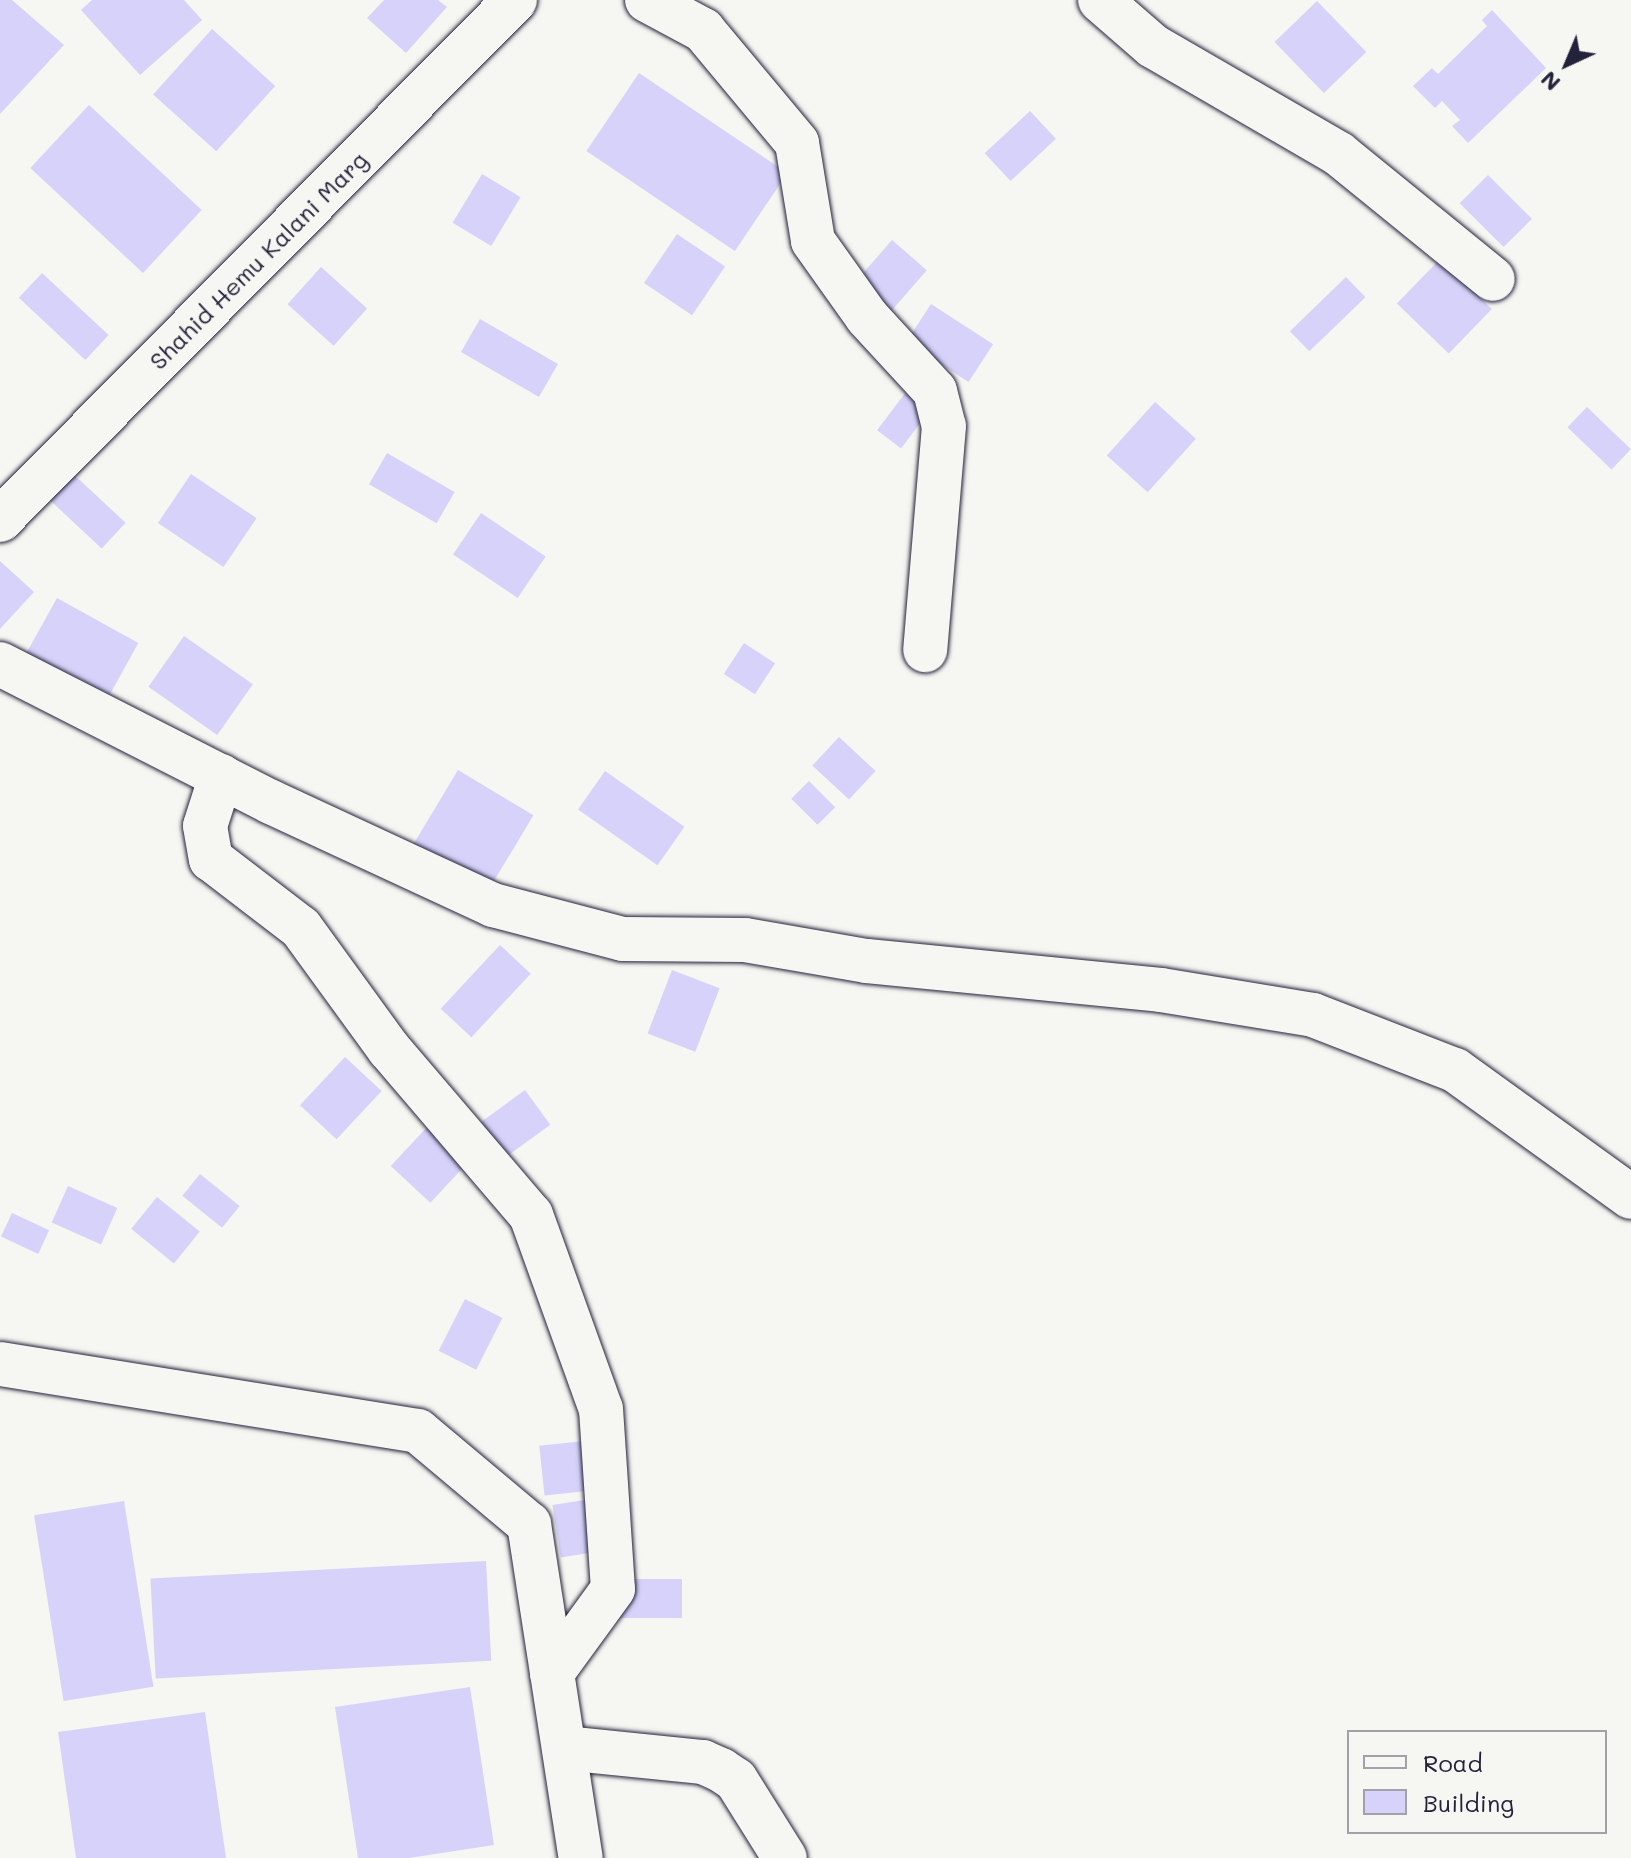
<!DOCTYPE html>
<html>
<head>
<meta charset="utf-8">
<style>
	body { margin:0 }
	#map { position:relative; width:1631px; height:1858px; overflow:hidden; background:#f6f6f2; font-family:Mali,sans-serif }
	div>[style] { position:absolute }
	.building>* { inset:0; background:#d6d2fa; transform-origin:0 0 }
	.roads { filter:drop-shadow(0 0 2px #22223b) drop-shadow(0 0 2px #22223b) }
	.minor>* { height:44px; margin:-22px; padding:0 22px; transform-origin:22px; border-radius:22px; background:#f6f6f2 }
	.major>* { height:44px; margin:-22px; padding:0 22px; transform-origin:22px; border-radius:22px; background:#f6f6f2 }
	span { translate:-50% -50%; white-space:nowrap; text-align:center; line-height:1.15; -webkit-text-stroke:6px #f6f6f2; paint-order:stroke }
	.street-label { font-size:24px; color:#22223b }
	.legend { position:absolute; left:1347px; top:1730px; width:260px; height:104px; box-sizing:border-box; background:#f6f6f2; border:2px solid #a1a1a9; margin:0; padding:10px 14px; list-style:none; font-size:24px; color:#22223b }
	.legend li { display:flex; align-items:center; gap:16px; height:40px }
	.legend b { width:40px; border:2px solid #a1a1a9 }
	.north { position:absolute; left:1527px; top:24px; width:80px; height:80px; -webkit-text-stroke:6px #f6f6f2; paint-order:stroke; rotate:224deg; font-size:22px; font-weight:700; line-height:32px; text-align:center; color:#22223b }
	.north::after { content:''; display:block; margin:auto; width:28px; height:36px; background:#22223b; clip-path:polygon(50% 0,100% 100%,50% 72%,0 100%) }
</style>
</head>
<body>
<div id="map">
	<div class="building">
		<div style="clip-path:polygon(0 0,12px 0,64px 45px,0 114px)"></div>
		<div style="clip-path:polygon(92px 0,184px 0,202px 20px,140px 75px,81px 10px)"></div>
		<div style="clip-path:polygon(384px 0,438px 0,447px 7px,406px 53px,367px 18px)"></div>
		<div style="left:1317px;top:1px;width:71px;height:59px;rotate:46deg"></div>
		<div style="clip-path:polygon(1492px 10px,1546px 68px,1468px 143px,1452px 126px,1460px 120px,1442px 101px,1435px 108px,1413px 86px,1432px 68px,1438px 74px,1487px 26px,1482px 20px)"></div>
		<div style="left:212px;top:29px;width:85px;height:88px;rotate:42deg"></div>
		<div style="left:639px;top:73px;width:179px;height:94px;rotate:34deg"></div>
		<div style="left:89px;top:105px;width:154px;height:86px;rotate:43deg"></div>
		<div style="left:1030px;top:111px;width:38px;height:62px;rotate:47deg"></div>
		<div style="left:482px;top:174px;width:45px;height:57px;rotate:31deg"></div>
		<div style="left:1488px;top:175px;width:62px;height:40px;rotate:45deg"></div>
		<div style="left:677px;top:234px;width:58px;height:59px;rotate:34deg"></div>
		<div style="left:892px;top:240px;width:46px;height:60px;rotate:41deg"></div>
		<div style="left:1440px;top:259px;width:72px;height:62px;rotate:44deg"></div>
		<div style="left:321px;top:267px;width:62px;height:50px;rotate:42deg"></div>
		<div style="left:42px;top:273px;width:91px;height:34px;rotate:43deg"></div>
		<div style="left:1346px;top:277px;width:28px;height:78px;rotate:46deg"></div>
		<div style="left:931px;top:304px;width:74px;height:45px;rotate:33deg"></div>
		<div style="left:480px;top:319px;width:90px;height:38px;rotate:30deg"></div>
		<div style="left:906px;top:392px;width:30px;height:48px;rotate:37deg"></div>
		<div style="left:1155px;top:402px;width:55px;height:72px;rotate:42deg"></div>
		<div style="left:1587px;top:407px;width:61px;height:28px;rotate:44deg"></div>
		<div style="left:387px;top:453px;width:78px;height:36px;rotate:30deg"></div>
		<div style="left:70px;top:471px;width:76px;height:35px;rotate:43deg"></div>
		<div style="left:191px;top:474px;width:79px;height:59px;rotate:34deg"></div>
		<div style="left:481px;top:513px;width:78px;height:50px;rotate:34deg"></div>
		<div style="clip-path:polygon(0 561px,34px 592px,0 629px)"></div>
		<div style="left:57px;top:598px;width:93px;height:63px;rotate:29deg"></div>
		<div style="left:184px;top:636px;width:84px;height:62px;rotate:35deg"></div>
		<div style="left:744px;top:643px;width:37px;height:37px;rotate:33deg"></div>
		<div style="left:839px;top:737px;width:50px;height:39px;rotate:43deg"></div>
		<div style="left:458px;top:770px;width:88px;height:91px;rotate:31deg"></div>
		<div style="left:605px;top:771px;width:97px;height:47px;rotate:35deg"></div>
		<div style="left:809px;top:781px;width:37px;height:25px;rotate:45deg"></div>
		<div style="left:500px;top:945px;width:42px;height:87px;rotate:43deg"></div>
		<div style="left:672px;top:970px;width:51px;height:68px;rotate:21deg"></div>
		<div style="left:345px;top:1057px;width:50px;height:66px;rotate:43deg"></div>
		<div style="left:525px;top:1090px;width:43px;height:67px;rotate:54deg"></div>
		<div style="left:429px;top:1125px;width:54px;height:56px;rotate:43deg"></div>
		<div style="left:200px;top:1174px;width:51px;height:28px;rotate:39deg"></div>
		<div style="left:68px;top:1186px;width:54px;height:40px;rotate:24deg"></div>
		<div style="left:157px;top:1197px;width:55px;height:41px;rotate:39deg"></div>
		<div style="left:12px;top:1213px;width:41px;height:26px;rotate:25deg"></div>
		<div style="left:465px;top:1299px;width:42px;height:58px;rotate:27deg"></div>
		<div style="left:594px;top:1440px;width:50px;height:55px;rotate:84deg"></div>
		<div style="left:591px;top:1499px;width:53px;height:39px;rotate:81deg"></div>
		<div style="left:124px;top:1501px;width:188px;height:91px;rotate:81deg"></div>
		<div style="left:486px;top:1561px;width:100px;height:336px;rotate:87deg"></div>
		<div style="left:617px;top:1579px;width:65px;height:39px"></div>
		<div style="clip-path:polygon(470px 1687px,494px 1845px,409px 1858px,358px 1858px,335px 1707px)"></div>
		<div style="clip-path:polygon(205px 1712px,226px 1858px,76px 1858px,58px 1732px)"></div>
	</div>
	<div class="roads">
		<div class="minor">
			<div style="left:647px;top:0;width:64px;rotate:28.2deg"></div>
			<div style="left:703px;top:30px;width:147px;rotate:50.2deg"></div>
			<div style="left:797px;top:143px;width:99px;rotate:80.7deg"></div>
			<div style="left:813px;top:241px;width:93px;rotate:54.6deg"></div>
			<div style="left:867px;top:317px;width:100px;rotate:47.4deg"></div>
			<div style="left:935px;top:391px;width:36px;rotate:76deg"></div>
			<div style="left:944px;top:426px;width:225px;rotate:94.8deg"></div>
			<div style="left:1100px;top:0;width:70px;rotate:41deg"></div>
			<div style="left:1153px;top:46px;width:215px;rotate:30.1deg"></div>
			<div style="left:1339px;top:154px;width:198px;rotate:39.1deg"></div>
			<div style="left:0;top:664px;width:304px;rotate:27deg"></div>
			<div style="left:271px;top:802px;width:245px;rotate:24.9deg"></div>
			<div style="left:493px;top:905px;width:134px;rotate:14.7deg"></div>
			<div style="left:623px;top:939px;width:122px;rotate:0.5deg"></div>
			<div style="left:745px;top:940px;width:124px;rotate:9.8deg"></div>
			<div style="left:867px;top:961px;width:295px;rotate:5.6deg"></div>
			<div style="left:1161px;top:990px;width:154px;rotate:9.3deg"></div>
			<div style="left:1313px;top:1015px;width:152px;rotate:21.2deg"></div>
			<div style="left:1455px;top:1070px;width:217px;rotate:35.8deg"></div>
			<div style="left:221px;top:776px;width:52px;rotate:107.7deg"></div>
			<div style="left:205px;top:826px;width:34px;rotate:80deg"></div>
			<div style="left:211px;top:859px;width:113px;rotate:37.5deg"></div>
			<div style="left:301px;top:928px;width:150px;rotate:54deg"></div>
			<div style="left:389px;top:1049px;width:218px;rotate:49.5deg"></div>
			<div style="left:531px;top:1215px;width:206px;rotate:70.2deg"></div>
			<div style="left:601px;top:1409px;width:180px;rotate:86.2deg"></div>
			<div style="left:613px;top:1589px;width:104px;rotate:126deg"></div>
			<div style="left:0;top:1364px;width:423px;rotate:9.1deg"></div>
			<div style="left:418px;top:1431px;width:145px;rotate:40deg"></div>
			<div style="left:529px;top:1524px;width:338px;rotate:81.2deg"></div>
			<div style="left:564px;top:1748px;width:140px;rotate:5.8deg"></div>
			<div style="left:703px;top:1762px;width:20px;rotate:24deg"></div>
			<div style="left:721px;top:1770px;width:18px;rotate:34deg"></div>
			<div style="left:736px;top:1780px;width:92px;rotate:57.9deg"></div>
		</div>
		<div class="major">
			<div style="left:0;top:520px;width:732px;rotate:-45.28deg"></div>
		</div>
	</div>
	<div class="street-label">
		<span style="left:258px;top:260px;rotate:-45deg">Shahid Hemu Kalani Marg</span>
	</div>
	<ul class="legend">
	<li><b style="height:10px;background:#f6f6f2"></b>Road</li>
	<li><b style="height:22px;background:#d6d2fa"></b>Building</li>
	</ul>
	<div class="north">N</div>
</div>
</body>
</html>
